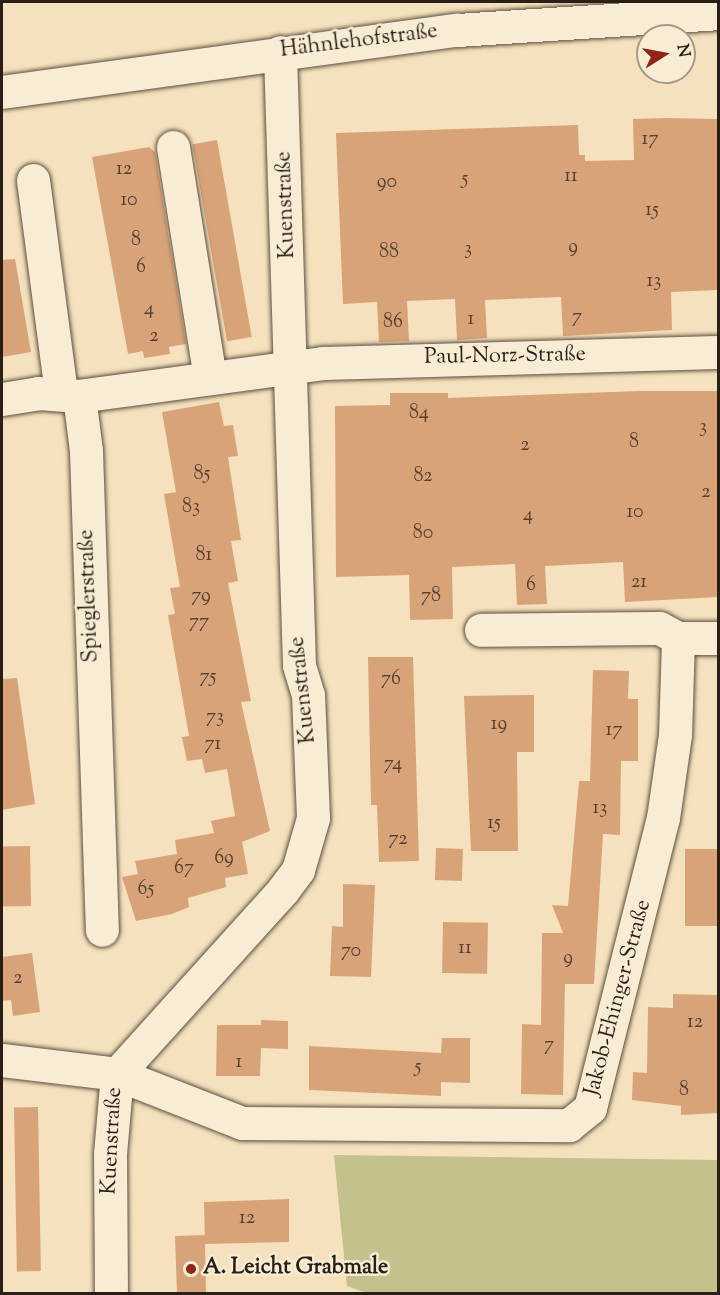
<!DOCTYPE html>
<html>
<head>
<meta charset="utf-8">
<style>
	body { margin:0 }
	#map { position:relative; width:720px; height:1295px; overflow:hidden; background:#f5e1bd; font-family:"Sorts Mill Goudy",serif }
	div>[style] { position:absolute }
	.green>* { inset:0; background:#c3c18c }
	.building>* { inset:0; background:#d9a379; transform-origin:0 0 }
	.roads { filter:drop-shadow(0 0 2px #5c5040) drop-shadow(0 0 2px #5c5040) }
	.minor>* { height:33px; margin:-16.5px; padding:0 16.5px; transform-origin:16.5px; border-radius:16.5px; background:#f8ecd4 }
	.dots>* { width:16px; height:16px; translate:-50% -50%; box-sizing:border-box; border:3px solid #f8ecd4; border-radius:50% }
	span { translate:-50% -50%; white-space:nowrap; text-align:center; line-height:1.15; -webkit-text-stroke:5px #f8ecd4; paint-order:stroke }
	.number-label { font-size:20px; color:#554030 }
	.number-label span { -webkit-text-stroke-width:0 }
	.street-label { font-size:22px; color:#291f17 }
	.poi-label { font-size:22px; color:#291f17; font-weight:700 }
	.left { translate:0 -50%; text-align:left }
	.frame { position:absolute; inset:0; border:3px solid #291f17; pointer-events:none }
	.north { position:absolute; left:636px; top:24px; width:60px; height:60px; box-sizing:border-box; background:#f8ecd4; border:2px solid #a59a88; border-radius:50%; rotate:79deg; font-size:16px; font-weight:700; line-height:24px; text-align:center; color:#291f17 }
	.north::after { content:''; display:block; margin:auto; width:21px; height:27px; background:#8f2418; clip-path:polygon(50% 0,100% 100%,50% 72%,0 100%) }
</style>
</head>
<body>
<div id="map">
	<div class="green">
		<div style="clip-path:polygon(334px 1155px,718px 1160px,718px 1293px,366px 1293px,347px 1286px)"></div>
	</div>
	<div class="building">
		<div style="clip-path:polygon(666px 118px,718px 119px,718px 290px,671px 292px,672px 330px,563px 336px,561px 297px,485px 300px,487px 338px,457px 340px,455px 299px,407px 301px,409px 341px,379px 342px,377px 302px,343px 304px,336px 133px,578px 125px,579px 155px,585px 155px,585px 161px,634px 160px,633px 119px)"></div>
		<div style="left:217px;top:140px;width:200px;height:25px;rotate:80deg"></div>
		<div style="clip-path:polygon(149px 147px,155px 152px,186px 344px,169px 347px,170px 354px,144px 358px,143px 351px,128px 354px,92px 157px)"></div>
		<div style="clip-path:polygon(15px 259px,31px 352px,2px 357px,2px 260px)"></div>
		<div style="clip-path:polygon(640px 391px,718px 391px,718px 597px,625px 602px,623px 562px,545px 566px,547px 604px,517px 605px,515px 564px,452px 567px,453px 619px,410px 620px,409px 575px,336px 577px,335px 406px,390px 405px,390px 393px,448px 393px,448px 398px)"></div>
		<div style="clip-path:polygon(219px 402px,224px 426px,233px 425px,238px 456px,228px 457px,241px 540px,231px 541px,238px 581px,228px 583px,251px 701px,241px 702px,270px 831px,242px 842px,248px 874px,225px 878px,226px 887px,188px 898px,189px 907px,172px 914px,136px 921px,122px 877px,138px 874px,135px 861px,177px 854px,175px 840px,214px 833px,211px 821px,235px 816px,227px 769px,205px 773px,202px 759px,187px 761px,182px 737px,189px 736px,168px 615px,175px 614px,170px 588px,180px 587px,164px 494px,176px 492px,162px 412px)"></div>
		<div style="clip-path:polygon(368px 657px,413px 657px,419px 861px,379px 862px,377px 805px,371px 805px)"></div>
		<div style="clip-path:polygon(593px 670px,629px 671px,628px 699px,638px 699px,638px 761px,621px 761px,620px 835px,603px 834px,594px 984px,565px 984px,563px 1095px,521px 1094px,522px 1024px,541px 1025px,542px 933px,563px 933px,552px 905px,568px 906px,579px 781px,590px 781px)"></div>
		<div style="clip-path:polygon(17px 678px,35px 804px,2px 810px,2px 679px)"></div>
		<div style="clip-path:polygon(534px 695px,534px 752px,517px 752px,518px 851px,471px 851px,464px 696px)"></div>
		<div style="left:30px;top:846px;width:60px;height:28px;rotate:89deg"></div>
		<div style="left:436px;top:848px;width:27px;height:32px;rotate:2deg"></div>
		<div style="left:685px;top:849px;width:33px;height:77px"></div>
		<div style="clip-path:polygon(343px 884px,375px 885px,371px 977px,330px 976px,332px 926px,343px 927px)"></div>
		<div style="left:443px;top:922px;width:45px;height:51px;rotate:1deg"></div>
		<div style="clip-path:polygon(32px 953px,40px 1012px,13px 1016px,11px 1000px,2px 1001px,2px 957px)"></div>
		<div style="clip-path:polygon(673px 994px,718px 995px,718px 1113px,681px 1115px,681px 1106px,632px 1100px,633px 1072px,647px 1073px,648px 1007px,673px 1008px)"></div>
		<div style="clip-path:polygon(261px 1020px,288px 1021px,288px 1049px,261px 1048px,260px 1076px,216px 1076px,217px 1025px,261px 1025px)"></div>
		<div style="clip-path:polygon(442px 1038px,470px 1038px,470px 1083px,441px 1082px,441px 1096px,309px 1090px,309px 1046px,441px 1053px)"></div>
		<div style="left:38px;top:1107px;width:164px;height:24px;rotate:89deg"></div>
		<div style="clip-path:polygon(289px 1199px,289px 1242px,205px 1244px,206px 1293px,177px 1293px,175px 1236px,205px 1235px,205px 1243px,204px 1202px)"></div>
	</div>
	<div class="roads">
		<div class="minor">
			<div style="left:2px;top:92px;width:459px;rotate:-7.8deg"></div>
			<div style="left:457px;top:30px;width:262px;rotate:-3.7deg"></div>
			<div style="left:173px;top:147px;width:234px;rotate:80.9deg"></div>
			<div style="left:33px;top:180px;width:214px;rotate:82.5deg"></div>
			<div style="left:79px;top:396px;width:55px;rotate:82.7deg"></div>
			<div style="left:86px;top:451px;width:479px;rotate:88.1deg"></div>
			<div style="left:2px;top:399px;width:36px;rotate:-9deg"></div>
			<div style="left:38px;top:393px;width:41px;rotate:4.2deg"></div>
			<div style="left:79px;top:396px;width:246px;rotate:-7.7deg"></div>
			<div style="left:323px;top:363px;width:395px;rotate:-1.6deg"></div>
			<div style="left:678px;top:638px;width:40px"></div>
			<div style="left:2px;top:1060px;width:116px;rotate:6.9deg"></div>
			<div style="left:117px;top:1074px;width:134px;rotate:21.4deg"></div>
			<div style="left:242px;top:1123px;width:327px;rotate:0.4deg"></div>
			<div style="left:569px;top:1125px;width:27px;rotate:-39deg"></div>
			<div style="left:590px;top:1108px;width:299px;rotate:-75.9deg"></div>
			<div style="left:663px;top:818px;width:84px;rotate:-81.8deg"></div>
			<div style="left:675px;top:735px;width:97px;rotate:-88.2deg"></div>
			<div style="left:678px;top:638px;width:21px;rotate:-152deg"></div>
			<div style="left:659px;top:628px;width:178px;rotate:179.4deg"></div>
			<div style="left:111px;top:1294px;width:140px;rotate:-90.4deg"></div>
			<div style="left:110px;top:1154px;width:80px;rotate:-85deg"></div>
			<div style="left:117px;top:1074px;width:248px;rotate:-47.9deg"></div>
			<div style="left:283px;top:890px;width:25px;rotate:-53deg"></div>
			<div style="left:298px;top:870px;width:54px;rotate:-73.9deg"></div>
			<div style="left:313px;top:818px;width:123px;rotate:-92.3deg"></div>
			<div style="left:308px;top:695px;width:31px;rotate:-107deg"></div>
			<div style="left:299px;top:665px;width:613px;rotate:-91.78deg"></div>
		</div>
	</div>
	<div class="dots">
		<div style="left:191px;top:1269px;background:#8f2418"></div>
	</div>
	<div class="number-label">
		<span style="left:650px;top:139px">17</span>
		<span style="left:124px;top:169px">12</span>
		<span style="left:571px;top:176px">11</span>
		<span style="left:465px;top:179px">5</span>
		<span style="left:387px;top:182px">90</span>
		<span style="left:129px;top:200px">10</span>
		<span style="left:652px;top:210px">15</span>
		<span style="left:136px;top:240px">8</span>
		<span style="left:573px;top:247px">9</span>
		<span style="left:468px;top:249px">3</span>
		<span style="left:389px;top:252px">88</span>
		<span style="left:141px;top:267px">6</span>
		<span style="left:654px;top:281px">13</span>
		<span style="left:149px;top:309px">4</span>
		<span style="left:577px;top:317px">7</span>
		<span style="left:471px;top:319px">1</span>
		<span style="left:393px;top:322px">86</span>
		<span style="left:154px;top:336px">2</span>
		<span style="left:419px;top:413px">84</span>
		<span style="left:703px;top:427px">3</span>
		<span style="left:634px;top:442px">8</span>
		<span style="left:525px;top:445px">2</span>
		<span style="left:202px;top:474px">85</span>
		<span style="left:423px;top:476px">82</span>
		<span style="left:706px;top:492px">2</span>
		<span style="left:191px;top:507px">83</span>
		<span style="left:635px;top:512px">10</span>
		<span style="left:528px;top:515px">4</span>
		<span style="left:423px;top:533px">80</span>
		<span style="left:204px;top:555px">81</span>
		<span style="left:639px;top:582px">21</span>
		<span style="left:531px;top:585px">6</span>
		<span style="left:201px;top:596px">79</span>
		<span style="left:431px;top:596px">78</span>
		<span style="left:199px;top:622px">77</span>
		<span style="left:208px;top:677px">75</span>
		<span style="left:391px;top:679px">76</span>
		<span style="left:215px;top:717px">73</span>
		<span style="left:499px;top:724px">19</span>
		<span style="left:614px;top:730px">17</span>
		<span style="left:213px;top:744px">71</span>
		<span style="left:393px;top:764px">74</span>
		<span style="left:600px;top:808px">13</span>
		<span style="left:494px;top:823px">15</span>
		<span style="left:398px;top:839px">72</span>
		<span style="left:224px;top:858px">69</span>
		<span style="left:184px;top:868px">67</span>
		<span style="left:146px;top:889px">65</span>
		<span style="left:465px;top:948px">11</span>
		<span style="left:351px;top:951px">70</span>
		<span style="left:568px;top:958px">9</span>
		<span style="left:18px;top:978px">2</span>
		<span style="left:695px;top:1022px">12</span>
		<span style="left:549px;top:1045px">7</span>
		<span style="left:239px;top:1062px">1</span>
		<span style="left:418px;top:1067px">5</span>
		<span style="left:684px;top:1090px">8</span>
		<span style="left:247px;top:1218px">12</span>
	</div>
	<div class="street-label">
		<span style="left:359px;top:42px;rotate:-7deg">Hähnlehofstraße</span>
		<span style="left:287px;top:205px;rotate:-92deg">Kuenstraße</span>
		<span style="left:505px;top:357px;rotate:-1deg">Paul-Norz-Straße</span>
		<span style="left:90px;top:596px;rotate:-92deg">Spieglerstraße</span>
		<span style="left:304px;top:690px;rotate:-96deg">Kuenstraße</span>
		<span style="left:619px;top:998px;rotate:-75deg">Jakob-Ehinger-Straße</span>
		<span style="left:113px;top:1141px;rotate:-87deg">Kuenstraße</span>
	</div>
	<div class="poi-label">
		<span class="left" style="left:203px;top:1269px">A. Leicht Grabmale</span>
	</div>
	<div class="frame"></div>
	<div class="north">N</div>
</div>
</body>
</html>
